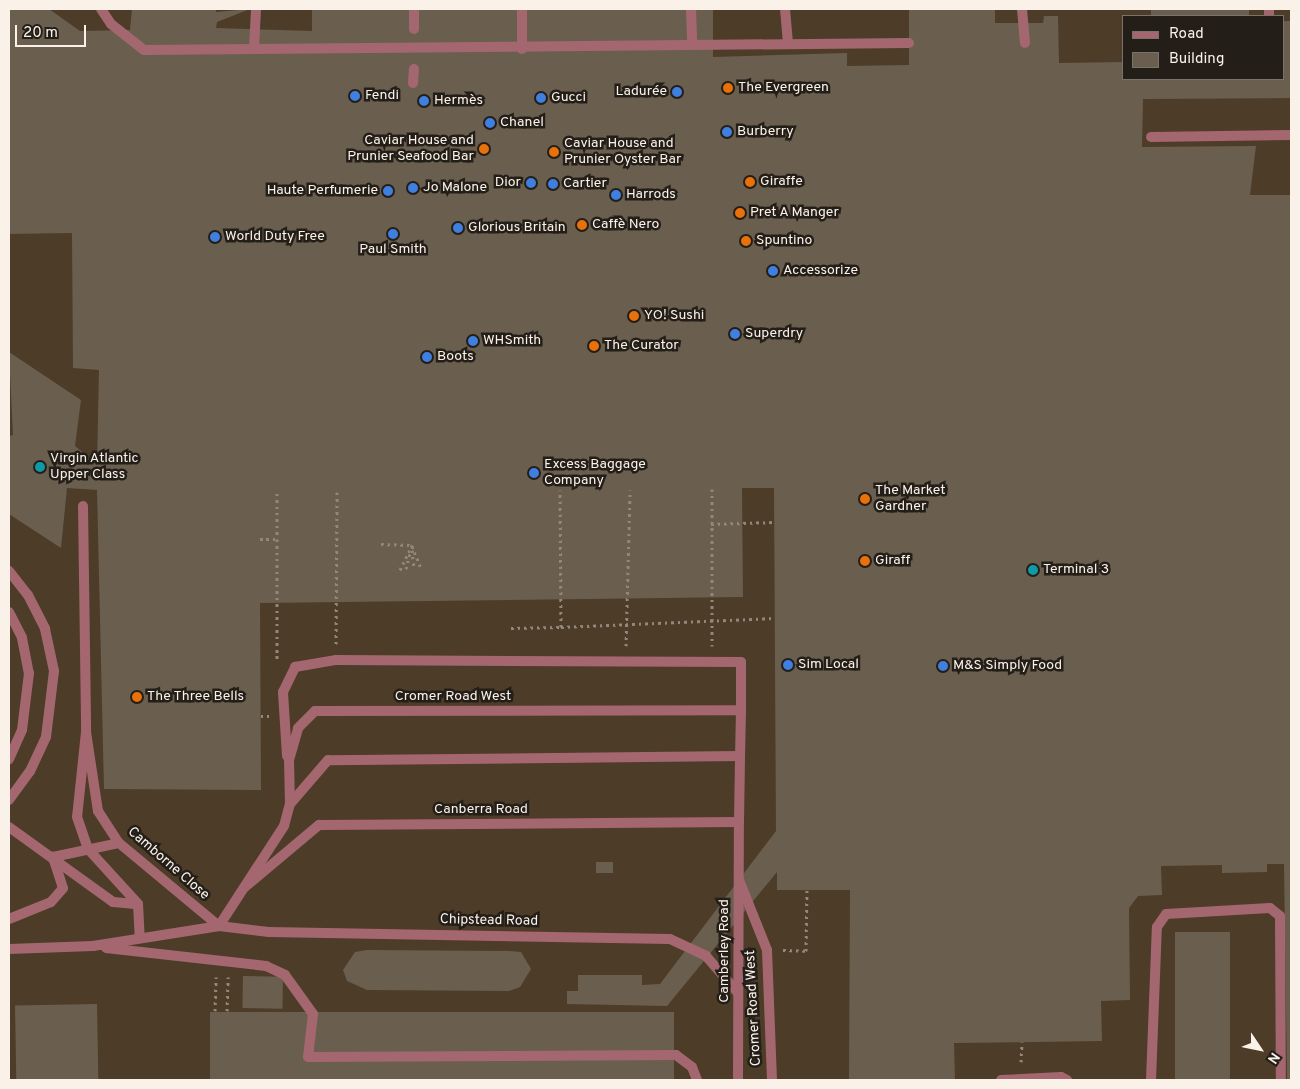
<!DOCTYPE html>
<html>
<head>
<meta charset="utf-8">
<style>
	body { margin:0 }
	#map { position:relative; width:1300px; height:1089px; overflow:hidden; background:#423527; font-family:Overpass,sans-serif }
	div>[style] { position:absolute }
	.built>* { inset:0; background:#4d3c28 }
	.building>* { inset:0; background:#6a5f4f; transform-origin:0 0 }
	.path>* { height:3px; margin-top:-1.5px; transform-origin:0; background:repeating-linear-gradient(90deg,#92877b 0 2.5px,transparent 0 6.5px) }
	.lane>* { height:10px; margin:-5px; padding:0 5px; transform-origin:5px; border-radius:5px; background:#a5676f }
	.street>* { height:10px; margin:-5px; padding:0 5px; transform-origin:5px; border-radius:5px; background:#a5676f }
	.dots>* { width:14px; height:14px; translate:-50% -50%; box-sizing:border-box; border:2px solid #241e18; border-radius:50% }
	span { translate:-50% -50%; white-space:nowrap; text-align:center; line-height:1.15; -webkit-text-stroke:5px #241e18; paint-order:stroke }
	.poi-label { font-size:14px; color:#faf2e9 }
	.left { translate:0 -50%; text-align:left }
	.right { translate:-100% -50%; text-align:right }
	.street-label { font-size:14px; color:#faf2e9 }
	.frame { position:absolute; inset:0; border:10px solid #faf2e9; pointer-events:none }
	.legend { position:absolute; left:1122px; top:15px; width:162px; height:65px; box-sizing:border-box; background:#241e18; border:1px solid #7a736c; margin:0; padding:6px 9px; list-style:none; font-size:15px; color:#faf2e9 }
	.legend li { display:flex; align-items:center; gap:10px; height:25px }
	.legend b { width:25px; border:1px solid #7a736c }
	.north { position:absolute; left:1235px; top:1024px; width:50px; height:50px; -webkit-text-stroke:4px #241e18; paint-order:stroke; rotate:124deg; font-size:14px; font-weight:700; line-height:20px; text-align:center; color:#faf2e9 }
	.north::after { content:''; display:block; margin:auto; width:18px; height:22px; background:#faf2e9; clip-path:polygon(50% 0,100% 100%,50% 72%,0 100%) }
	.scale { position:absolute; left:15px; top:25px; width:71px; height:22px; box-sizing:border-box; border:2px solid #faf2e9; border-top:0; padding-left:6px; font-size:15px; line-height:18px; white-space:nowrap; color:#faf2e9; -webkit-text-stroke:4px #241e18; paint-order:stroke }
</style>
</head>
<body>
<div id="map">
	<div class="built">
		<div style="clip-path:polygon(evenodd,9px 9px,1291px 9px,1291px 1080px,9px 1080px,9px 9px,1124px 16px,1284px 16px,1284px 79px,1124px 79px,1124px 16px)"></div>
	</div>
	<div class="building">
		<div style="clip-path:polygon(9px 9px,49px 9px,80px 31px,130px 30px,132px 9px,216px 9px,216px 12px,250px 9px,217px 22px,216px 28px,312px 31px,312px 9px,713px 9px,713px 57px,847px 53px,847px 66px,909px 65px,909px 9px,995px 9px,995px 23px,1043px 23px,1044px 16px,1058px 16px,1059px 63px,1124px 62px,1124px 79px,1284px 79px,1284px 21px,1291px 21px,1291px 98px,1143px 99px,1142px 147px,1256px 146px,1250px 195px,1291px 195px,1291px 1080px,1287px 1080px,1284px 864px,1267px 864px,1267px 872px,1222px 873px,1222px 865px,1161px 866px,1162px 895px,1138px 896px,1129px 908px,1130px 1000px,1101px 1001px,1102px 1041px,954px 1043px,955px 1080px,849px 1080px,850px 890px,777px 890px,777px 872px,667px 1006px,567px 1004px,567px 991px,578px 991px,578px 975px,642px 975px,642px 985px,660px 984px,776px 831px,774px 488px,742px 488px,743px 597px,260px 603px,261px 790px,104px 789px,97px 490px,67px 488px,61px 548px,9px 514px,9px 436px,13px 435px,9px 352px,81px 400px,75px 446px,97px 465px,99px 370px,73px 368px,72px 233px,9px 234px)"></div>
		<div style="left:1151px;top:9px;width:98px;height:7px"></div>
		<div style="left:596px;top:862px;width:17px;height:11px"></div>
		<div style="left:1175px;top:932px;width:55px;height:148px"></div>
		<div style="clip-path:polygon(367px 950px,509px 951px,521px 952px,531px 969px,520px 987px,509px 991px,367px 990px,347px 981px,343px 970px,355px 952px)"></div>
		<div style="left:243px;top:976px;width:40px;height:32px;rotate:1deg"></div>
		<div style="left:97px;top:1004px;width:76px;height:82px;rotate:89deg"></div>
		<div style="left:674px;top:1012px;width:68px;height:464px;rotate:90deg"></div>
	</div>
	<div class="path">
		<div style="left:712px;top:489px;width:157px;rotate:90deg"></div>
		<div style="left:277px;top:493px;width:46px;rotate:90deg"></div>
		<div style="left:711px;top:524px;width:64px;rotate:-1.8deg"></div>
		<div style="left:260px;top:539px;width:17px"></div>
		<div style="left:277px;top:539px;width:123px;rotate:90deg"></div>
		<div style="left:381px;top:544px;width:31px;rotate:2deg"></div>
		<div style="left:412px;top:546px;width:24px;rotate:68deg"></div>
		<div style="left:412px;top:550px;width:19px;rotate:84deg"></div>
		<div style="left:406px;top:569px;width:16px;rotate:-76deg"></div>
		<div style="left:400px;top:570px;width:28px;rotate:-64deg"></div>
		<div style="left:561px;top:627px;width:214px;rotate:-2.4deg"></div>
		<div style="left:511px;top:628px;width:50px;rotate:-1.1deg"></div>
		<div style="left:561px;top:627px;width:137px;rotate:-90.4deg"></div>
		<div style="left:336px;top:644px;width:152px;rotate:-89.6deg"></div>
		<div style="left:626px;top:646px;width:156px;rotate:-88.5deg"></div>
		<div style="left:261px;top:716px;width:8px"></div>
		<div style="left:783px;top:950px;width:23px;rotate:2deg"></div>
		<div style="left:806px;top:951px;width:61px;rotate:-89.1deg"></div>
		<div style="left:215px;top:1011px;width:34px;rotate:-88deg"></div>
		<div style="left:227px;top:1011px;width:34px;rotate:-88deg"></div>
		<div style="left:1021px;top:1062px;width:20px;rotate:-87deg"></div>
	</div>
	<div class="lane">
		<div style="left:101px;top:9px;width:18px;rotate:56deg"></div>
		<div style="left:111px;top:24px;width:42px;rotate:38.2deg"></div>
		<div style="left:144px;top:50px;width:765px;rotate:-0.52deg"></div>
		<div style="left:691px;top:9px;width:34px;rotate:88deg"></div>
		<div style="left:785px;top:9px;width:33px;rotate:85deg"></div>
		<div style="left:1022px;top:9px;width:34px;rotate:85deg"></div>
		<div style="left:1269px;top:9px;width:7px;rotate:90deg"></div>
		<div style="left:414px;top:29px;width:20px;rotate:-90deg"></div>
		<div style="left:254px;top:49px;width:40px;rotate:-87.1deg"></div>
		<div style="left:522px;top:49px;width:40px;rotate:-90deg"></div>
		<div style="left:413px;top:83px;width:14px;rotate:-86deg"></div>
		<div style="left:1151px;top:137px;width:140px;rotate:-0.8deg"></div>
		<div style="left:83px;top:506px;width:226px;rotate:89.2deg"></div>
		<div style="left:86px;top:732px;width:85px;rotate:96deg"></div>
		<div style="left:77px;top:817px;width:34px;rotate:71deg"></div>
		<div style="left:88px;top:849px;width:74px;rotate:47.7deg"></div>
		<div style="left:138px;top:904px;width:34px;rotate:87deg"></div>
		<div style="left:86px;top:732px;width:80px;rotate:81.4deg"></div>
		<div style="left:98px;top:811px;width:38px;rotate:57deg"></div>
		<div style="left:119px;top:843px;width:130px;rotate:39.7deg"></div>
		<div style="left:219px;top:926px;width:50px;rotate:6.8deg"></div>
		<div style="left:269px;top:932px;width:401px;rotate:1deg"></div>
		<div style="left:670px;top:939px;width:40px;rotate:25deg"></div>
		<div style="left:706px;top:956px;width:49px;rotate:49.1deg"></div>
		<div style="left:287px;top:756px;width:64px;rotate:-93.6deg"></div>
		<div style="left:283px;top:692px;width:28px;rotate:-64deg"></div>
		<div style="left:295px;top:667px;width:42px;rotate:-9.7deg"></div>
		<div style="left:336px;top:660px;width:405px;rotate:0.3deg"></div>
		<div style="left:741px;top:662px;width:48px;rotate:90deg"></div>
		<div style="left:9px;top:827px;width:128px;rotate:35.8deg"></div>
		<div style="left:113px;top:902px;width:25px;rotate:5deg"></div>
		<div style="left:53px;top:857px;width:67px;rotate:-12deg"></div>
		<div style="left:739px;top:880px;width:75px;rotate:68.2deg"></div>
		<div style="left:767px;top:950px;width:130px;rotate:87.8deg"></div>
		<div style="left:245px;top:887px;width:97px;rotate:-40deg"></div>
		<div style="left:319px;top:825px;width:420px;rotate:-0.4deg"></div>
		<div style="left:739px;top:822px;width:66px;rotate:-89.1deg"></div>
		<div style="left:740px;top:756px;width:412px;rotate:179.4deg"></div>
		<div style="left:328px;top:760px;width:58px;rotate:130.8deg"></div>
		<div style="left:9px;top:919px;width:45px;rotate:-22deg"></div>
		<div style="left:51px;top:902px;width:18px;rotate:-49deg"></div>
		<div style="left:63px;top:888px;width:33px;rotate:-108deg"></div>
		<div style="left:93px;top:946px;width:128px;rotate:-9deg"></div>
		<div style="left:219px;top:926px;width:119px;rotate:-57deg"></div>
		<div style="left:284px;top:826px;width:23px;rotate:-75deg"></div>
		<div style="left:290px;top:804px;width:44px;rotate:-91.3deg"></div>
		<div style="left:289px;top:760px;width:33px;rotate:-74deg"></div>
		<div style="left:298px;top:728px;width:24px;rotate:-45deg"></div>
		<div style="left:315px;top:711px;width:426px;rotate:-0.1deg"></div>
		<div style="left:741px;top:710px;width:46px;rotate:91.2deg"></div>
		<div style="left:106px;top:948px;width:161px;rotate:6.4deg"></div>
		<div style="left:266px;top:966px;width:21px;rotate:25deg"></div>
		<div style="left:285px;top:975px;width:48px;rotate:54.3deg"></div>
		<div style="left:313px;top:1014px;width:43px;rotate:96.6deg"></div>
		<div style="left:308px;top:1057px;width:368px;rotate:-0.3deg"></div>
		<div style="left:676px;top:1055px;width:20px;rotate:37deg"></div>
		<div style="left:692px;top:1067px;width:14px;rotate:69deg"></div>
		<div style="left:1001px;top:1080px;width:60px;rotate:-2.9deg"></div>
		<div style="left:1061px;top:1077px;width:7px;rotate:27deg"></div>
		<div style="left:1151px;top:1080px;width:153px;rotate:-87.8deg"></div>
		<div style="left:1157px;top:927px;width:16px;rotate:-55deg"></div>
		<div style="left:1166px;top:914px;width:104px;rotate:-3.3deg"></div>
		<div style="left:1270px;top:908px;width:13px;rotate:39deg"></div>
		<div style="left:1280px;top:916px;width:164px;rotate:89.7deg"></div>
	</div>
	<div class="street">
		<div style="left:9px;top:571px;width:31px;rotate:52deg"></div>
		<div style="left:28px;top:595px;width:38px;rotate:63deg"></div>
		<div style="left:45px;top:629px;width:43px;rotate:77.9deg"></div>
		<div style="left:54px;top:671px;width:66px;rotate:96.9deg"></div>
		<div style="left:46px;top:737px;width:38px;rotate:115deg"></div>
		<div style="left:30px;top:771px;width:36px;rotate:126deg"></div>
		<div style="left:9px;top:612px;width:29px;rotate:63deg"></div>
		<div style="left:22px;top:638px;width:36px;rotate:79deg"></div>
		<div style="left:29px;top:673px;width:57px;rotate:97deg"></div>
		<div style="left:22px;top:730px;width:32px;rotate:114deg"></div>
		<div style="left:9px;top:949px;width:84px;rotate:-2deg"></div>
		<div style="left:738px;top:1080px;width:258px;rotate:-89.8deg"></div>
	</div>
	<div class="dots">
		<div style="left:728px;top:88px;background:#e8710a"></div>
		<div style="left:677px;top:92px;background:#3f7fe0"></div>
		<div style="left:355px;top:96px;background:#3f7fe0"></div>
		<div style="left:541px;top:98px;background:#3f7fe0"></div>
		<div style="left:424px;top:101px;background:#3f7fe0"></div>
		<div style="left:490px;top:123px;background:#3f7fe0"></div>
		<div style="left:727px;top:132px;background:#3f7fe0"></div>
		<div style="left:484px;top:149px;background:#e8710a"></div>
		<div style="left:554px;top:152px;background:#e8710a"></div>
		<div style="left:750px;top:182px;background:#e8710a"></div>
		<div style="left:531px;top:183px;background:#3f7fe0"></div>
		<div style="left:553px;top:184px;background:#3f7fe0"></div>
		<div style="left:413px;top:188px;background:#3f7fe0"></div>
		<div style="left:388px;top:191px;background:#3f7fe0"></div>
		<div style="left:616px;top:195px;background:#3f7fe0"></div>
		<div style="left:740px;top:213px;background:#e8710a"></div>
		<div style="left:582px;top:225px;background:#e8710a"></div>
		<div style="left:458px;top:228px;background:#3f7fe0"></div>
		<div style="left:393px;top:234px;background:#3f7fe0"></div>
		<div style="left:215px;top:237px;background:#3f7fe0"></div>
		<div style="left:746px;top:241px;background:#e8710a"></div>
		<div style="left:773px;top:271px;background:#3f7fe0"></div>
		<div style="left:634px;top:316px;background:#e8710a"></div>
		<div style="left:735px;top:334px;background:#3f7fe0"></div>
		<div style="left:473px;top:341px;background:#3f7fe0"></div>
		<div style="left:594px;top:346px;background:#e8710a"></div>
		<div style="left:427px;top:357px;background:#3f7fe0"></div>
		<div style="left:40px;top:467px;background:#0f9aa8"></div>
		<div style="left:534px;top:473px;background:#3f7fe0"></div>
		<div style="left:865px;top:499px;background:#e8710a"></div>
		<div style="left:865px;top:561px;background:#e8710a"></div>
		<div style="left:1033px;top:570px;background:#0f9aa8"></div>
		<div style="left:788px;top:665px;background:#3f7fe0"></div>
		<div style="left:943px;top:666px;background:#3f7fe0"></div>
		<div style="left:137px;top:697px;background:#e8710a"></div>
	</div>
	<div class="poi-label">
		<span class="left" style="left:738px;top:88px">The Evergreen</span>
		<span class="right" style="left:667px;top:92px">Ladurée</span>
		<span class="left" style="left:365px;top:96px">Fendi</span>
		<span class="left" style="left:551px;top:98px">Gucci</span>
		<span class="left" style="left:434px;top:101px">Hermès</span>
		<span class="left" style="left:500px;top:123px">Chanel</span>
		<span class="left" style="left:737px;top:132px">Burberry</span>
		<span class="right" style="left:474px;top:149px">Caviar House and<br>Prunier Seafood Bar</span>
		<span class="left" style="left:564px;top:152px">Caviar House and<br>Prunier Oyster Bar</span>
		<span class="left" style="left:760px;top:182px">Giraffe</span>
		<span class="right" style="left:521px;top:183px">Dior</span>
		<span class="left" style="left:563px;top:184px">Cartier</span>
		<span class="left" style="left:423px;top:188px">Jo Malone</span>
		<span class="right" style="left:378px;top:191px">Haute Perfumerie</span>
		<span class="left" style="left:626px;top:195px">Harrods</span>
		<span class="left" style="left:750px;top:213px">Pret A Manger</span>
		<span class="left" style="left:592px;top:225px">Caffè Nero</span>
		<span class="left" style="left:468px;top:228px">Glorious Britain</span>
		<span class="left" style="left:225px;top:237px">World Duty Free</span>
		<span class="left" style="left:756px;top:241px">Spuntino</span>
		<span style="left:393px;top:250px">Paul Smith</span>
		<span class="left" style="left:783px;top:271px">Accessorize</span>
		<span class="left" style="left:644px;top:316px">YO! Sushi</span>
		<span class="left" style="left:745px;top:334px">Superdry</span>
		<span class="left" style="left:483px;top:341px">WHSmith</span>
		<span class="left" style="left:604px;top:346px">The Curator</span>
		<span class="left" style="left:437px;top:357px">Boots</span>
		<span class="left" style="left:50px;top:467px">Virgin Atlantic<br>Upper Class</span>
		<span class="left" style="left:544px;top:473px">Excess Baggage<br>Company</span>
		<span class="left" style="left:875px;top:499px">The Market<br>Gardner</span>
		<span class="left" style="left:875px;top:561px">Giraff</span>
		<span class="left" style="left:1043px;top:570px">Terminal 3</span>
		<span class="left" style="left:798px;top:665px">Sim Local</span>
		<span class="left" style="left:953px;top:666px">M&amp;S Simply Food</span>
		<span class="left" style="left:147px;top:697px">The Three Bells</span>
	</div>
	<div class="street-label">
		<span style="left:453px;top:697px">Cromer Road West</span>
		<span style="left:481px;top:810px">Canberra Road</span>
		<span style="left:168px;top:864px;rotate:41deg">Camborne Close</span>
		<span style="left:489px;top:921px;rotate:1deg">Chipstead Road</span>
		<span style="left:725px;top:951px;rotate:-90deg">Camberley Road</span>
		<span style="left:754px;top:1008px;rotate:-93deg">Cromer Road West</span>
	</div>
	<div class="frame"></div>
	<ul class="legend">
	<li><b style="height:6px;background:#a5676f"></b>Road</li>
	<li><b style="height:14px;background:#6a5f4f"></b>Building</li>
	</ul>
	<div class="north">N</div>
	<div class="scale">20 m</div>
</div>
</body>
</html>
